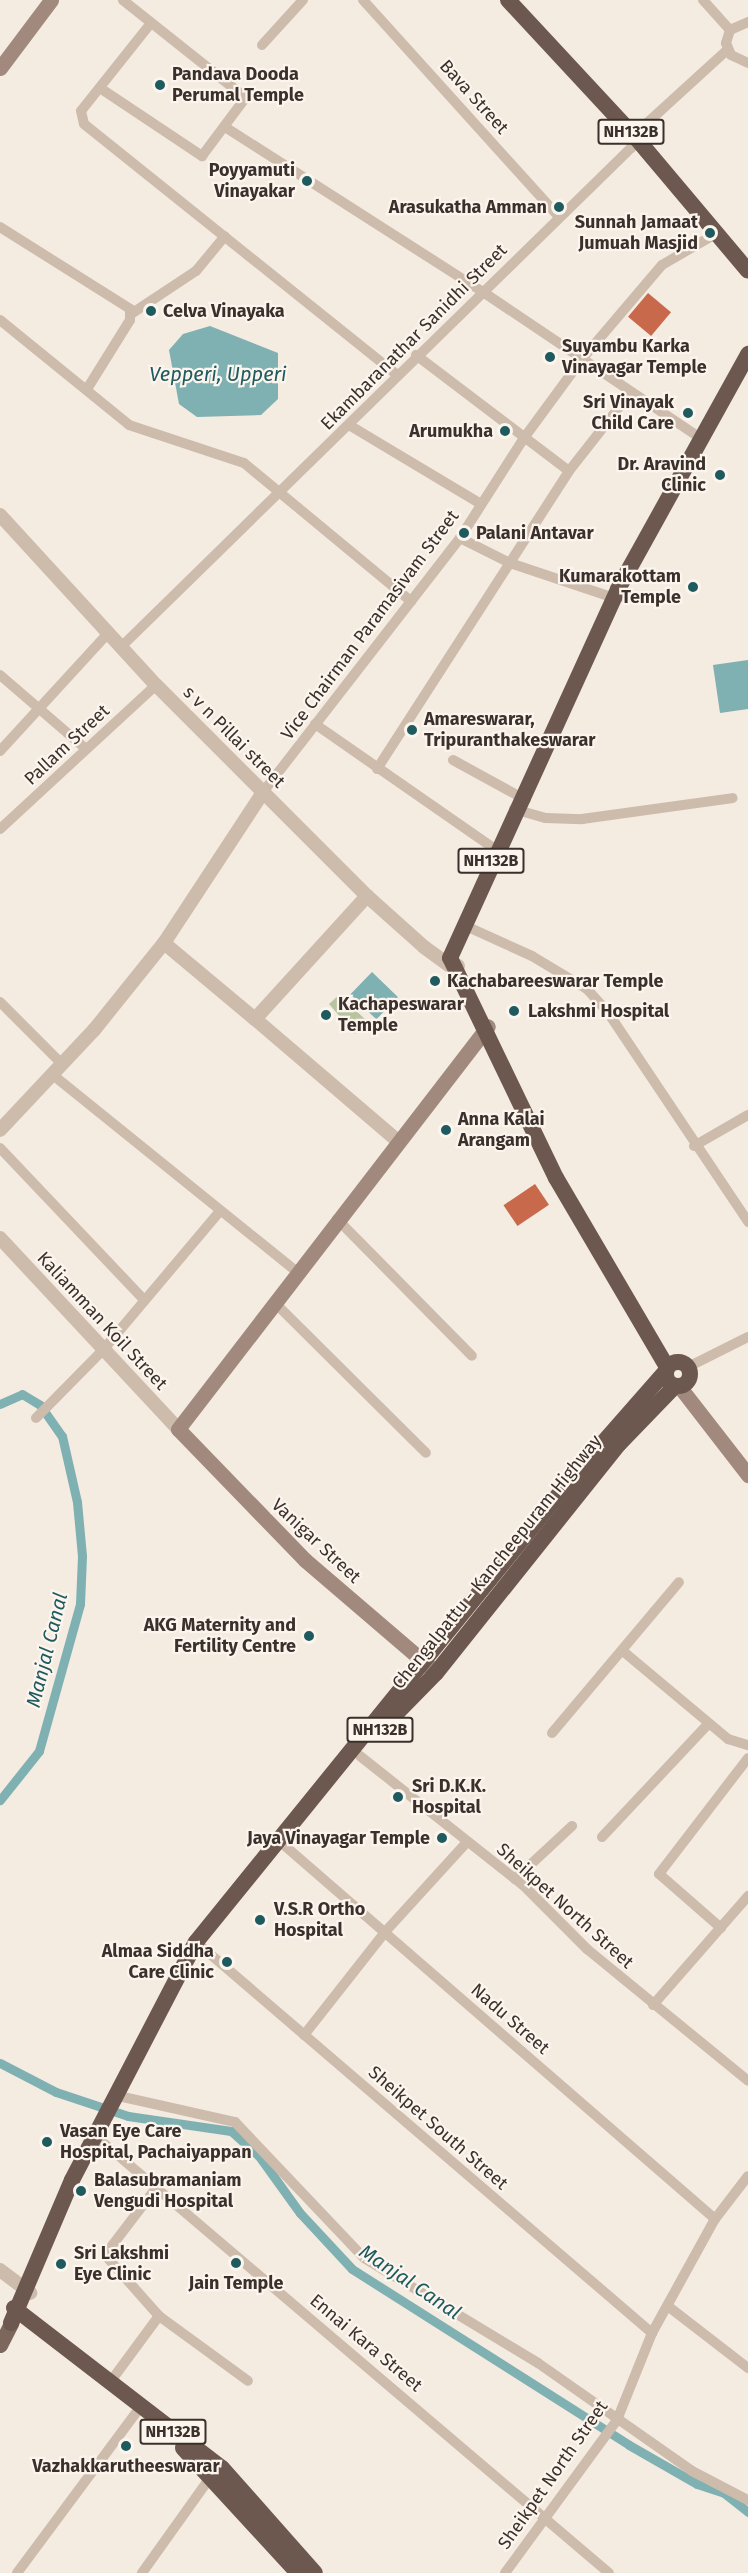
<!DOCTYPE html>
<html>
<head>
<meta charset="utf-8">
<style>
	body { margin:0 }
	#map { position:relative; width:748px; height:2573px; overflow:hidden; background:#f4ebe1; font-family:"Fira Sans",sans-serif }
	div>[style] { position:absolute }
	.green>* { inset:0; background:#b8c4a0 }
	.water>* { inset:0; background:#7fb0b2; transform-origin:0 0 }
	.canal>* { height:9px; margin:-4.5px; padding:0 4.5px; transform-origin:4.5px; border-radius:4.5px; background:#7fb0b2 }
	.building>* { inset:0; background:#c8694b; transform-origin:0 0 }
	.minor>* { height:10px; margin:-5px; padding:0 5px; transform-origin:5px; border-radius:5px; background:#cdbbac }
	.tertiary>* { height:14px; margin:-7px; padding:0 7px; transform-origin:7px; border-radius:7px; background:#cdbbac }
	.secondary>* { height:15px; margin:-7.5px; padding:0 7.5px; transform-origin:7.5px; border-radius:7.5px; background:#a18a7d }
	.primary>* { height:15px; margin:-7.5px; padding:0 7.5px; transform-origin:7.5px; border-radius:7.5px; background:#7d675c }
	.trunk>* { height:16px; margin:-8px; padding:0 8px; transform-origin:8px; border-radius:8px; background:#6c584f }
	.trunk>.ring { margin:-8px; padding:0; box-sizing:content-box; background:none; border:16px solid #6c584f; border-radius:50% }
	.dots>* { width:16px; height:16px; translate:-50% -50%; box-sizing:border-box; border:3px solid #fbf5ee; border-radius:50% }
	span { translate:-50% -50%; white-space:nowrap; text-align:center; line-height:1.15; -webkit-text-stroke:4.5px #fbf5ee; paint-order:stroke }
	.shield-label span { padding:2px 4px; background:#fbf5ee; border:2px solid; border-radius:4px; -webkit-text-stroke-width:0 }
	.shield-label { font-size:16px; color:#3b302b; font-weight:700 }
	.poi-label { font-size:18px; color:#3b302b; font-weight:700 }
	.left { translate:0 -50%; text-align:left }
	.right { translate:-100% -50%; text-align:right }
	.street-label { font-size:18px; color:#3b302b }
	.water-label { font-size:20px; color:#1f5a5e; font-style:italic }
</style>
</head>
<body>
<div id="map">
	<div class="green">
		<div style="clip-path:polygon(339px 995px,367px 1021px,355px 1034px,329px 1004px)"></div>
	</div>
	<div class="water">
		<div style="clip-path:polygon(210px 326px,278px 353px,278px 399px,261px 415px,197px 417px,179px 404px,169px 350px,183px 334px)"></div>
		<div style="clip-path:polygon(748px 660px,748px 709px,720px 713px,713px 665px)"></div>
		<div style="left:372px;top:972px;width:36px;height:31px;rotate:44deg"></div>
	</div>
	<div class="canal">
		<div style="left:0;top:1404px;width:24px;rotate:-24deg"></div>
		<div style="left:22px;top:1394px;width:21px;rotate:31deg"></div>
		<div style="left:40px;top:1405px;width:38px;rotate:55deg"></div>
		<div style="left:62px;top:1436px;width:68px;rotate:77.2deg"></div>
		<div style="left:77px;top:1502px;width:54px;rotate:84.7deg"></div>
		<div style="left:82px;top:1556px;width:48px;rotate:92.4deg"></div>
		<div style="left:80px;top:1604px;width:153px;rotate:105.6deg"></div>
		<div style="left:39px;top:1751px;width:63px;rotate:128.5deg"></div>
		<div style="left:0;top:2063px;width:63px;rotate:27.4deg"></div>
		<div style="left:56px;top:2092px;width:76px;rotate:18.4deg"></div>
		<div style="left:128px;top:2116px;width:104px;rotate:8.3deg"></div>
		<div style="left:231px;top:2131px;width:38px;rotate:42deg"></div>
		<div style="left:259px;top:2156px;width:70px;rotate:54.3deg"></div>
		<div style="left:300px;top:2213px;width:76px;rotate:47.1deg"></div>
		<div style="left:352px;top:2269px;width:328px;rotate:32.4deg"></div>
		<div style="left:629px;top:2445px;width:78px;rotate:29.8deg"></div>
		<div style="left:697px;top:2484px;width:28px;rotate:18deg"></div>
		<div style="left:724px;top:2493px;width:31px;rotate:38deg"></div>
	</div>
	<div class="building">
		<div style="left:648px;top:293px;width:30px;height:31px;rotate:40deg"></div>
		<div style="left:535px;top:1184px;width:25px;height:38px;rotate:56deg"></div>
	</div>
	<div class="minor">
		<div style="left:363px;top:0;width:292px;rotate:47.9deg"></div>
		<div style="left:703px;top:0;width:40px;rotate:48deg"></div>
		<div style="left:748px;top:22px;width:20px;rotate:156deg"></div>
		<div style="left:730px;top:30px;width:14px;rotate:107deg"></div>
		<div style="left:726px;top:43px;width:13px;rotate:67deg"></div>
		<div style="left:731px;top:55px;width:19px;rotate:25deg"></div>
		<div style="left:151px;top:23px;width:112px;rotate:128.5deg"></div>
		<div style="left:81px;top:111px;width:13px;rotate:77deg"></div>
		<div style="left:84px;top:124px;width:400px;rotate:38.7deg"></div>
		<div style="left:262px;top:45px;width:61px;rotate:-47.7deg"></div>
		<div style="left:100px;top:88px;width:123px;rotate:33.7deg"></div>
		<div style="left:202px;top:156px;width:69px;rotate:-53.3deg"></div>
		<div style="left:243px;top:101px;width:7px;rotate:-106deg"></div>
		<div style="left:241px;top:94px;width:151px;rotate:-141.5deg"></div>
		<div style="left:225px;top:127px;width:306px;rotate:32.6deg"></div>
		<div style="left:483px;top:292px;width:262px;rotate:33.9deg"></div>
		<div style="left:0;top:227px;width:154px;rotate:32.2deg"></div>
		<div style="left:130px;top:309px;width:11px;rotate:90deg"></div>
		<div style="left:130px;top:320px;width:81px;rotate:121.9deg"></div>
		<div style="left:131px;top:314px;width:78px;rotate:-33.5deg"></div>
		<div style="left:196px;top:271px;width:45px;rotate:-50.4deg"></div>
		<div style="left:0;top:320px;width:166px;rotate:39.1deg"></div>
		<div style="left:129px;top:425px;width:121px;rotate:18.3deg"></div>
		<div style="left:244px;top:463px;width:217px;rotate:39.6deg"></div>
		<div style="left:416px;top:355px;width:192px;rotate:37.2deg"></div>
		<div style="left:349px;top:425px;width:154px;rotate:30.9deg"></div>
		<div style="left:460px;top:538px;width:56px;rotate:26.6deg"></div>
		<div style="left:510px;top:563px;width:110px;rotate:18.6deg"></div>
		<div style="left:614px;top:598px;width:11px;rotate:-10deg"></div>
		<div style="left:121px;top:647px;width:714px;rotate:-44.38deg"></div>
		<div style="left:631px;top:148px;width:28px;rotate:-58deg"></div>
		<div style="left:646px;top:124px;width:110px;rotate:-42.4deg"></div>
		<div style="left:0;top:675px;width:113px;rotate:40.7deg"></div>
		<div style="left:315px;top:724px;width:221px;rotate:34.8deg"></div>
		<div style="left:0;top:751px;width:160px;rotate:-47.5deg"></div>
		<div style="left:453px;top:760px;width:83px;rotate:28.7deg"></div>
		<div style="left:377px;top:769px;width:354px;rotate:-57.2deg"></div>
		<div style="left:569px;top:471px;width:100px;rotate:-51.9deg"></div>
		<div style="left:263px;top:792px;width:321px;rotate:-52.2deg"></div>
		<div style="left:460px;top:538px;width:119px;rotate:-57.4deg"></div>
		<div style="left:524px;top:438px;width:98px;rotate:-53.7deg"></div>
		<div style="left:582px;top:359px;width:123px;rotate:-49.6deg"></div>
		<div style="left:662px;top:265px;width:64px;rotate:-30.2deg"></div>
		<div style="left:514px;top:809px;width:33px;rotate:16deg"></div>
		<div style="left:546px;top:818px;width:36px;rotate:2deg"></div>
		<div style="left:582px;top:819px;width:152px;rotate:-7.9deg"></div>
		<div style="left:0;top:829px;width:212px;rotate:-42.7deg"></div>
		<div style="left:468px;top:927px;width:70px;rotate:24.4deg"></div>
		<div style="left:532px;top:956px;width:64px;rotate:31deg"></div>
		<div style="left:587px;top:989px;width:30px;rotate:48deg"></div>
		<div style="left:607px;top:1011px;width:254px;rotate:56.2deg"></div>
		<div style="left:0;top:1002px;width:88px;rotate:45deg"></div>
		<div style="left:53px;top:1075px;width:314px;rotate:38.9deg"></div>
		<div style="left:694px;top:1146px;width:62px;rotate:-29.9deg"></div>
		<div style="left:0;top:1148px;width:209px;rotate:46.5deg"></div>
		<div style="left:337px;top:1219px;width:192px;rotate:45.4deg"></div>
		<div style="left:274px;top:1302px;width:214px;rotate:44.8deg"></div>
		<div style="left:688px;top:1367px;width:67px;rotate:-26.6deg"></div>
		<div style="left:36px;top:1418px;width:95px;rotate:-45.4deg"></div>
		<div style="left:103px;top:1350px;width:182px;rotate:-49.9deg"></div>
		<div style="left:624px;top:1652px;width:136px;rotate:39.9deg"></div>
		<div style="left:728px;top:1739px;width:21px;rotate:17deg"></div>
		<div style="left:552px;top:1733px;width:197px;rotate:-49.9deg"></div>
		<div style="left:360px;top:1756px;width:208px;rotate:38.4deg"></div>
		<div style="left:523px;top:1885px;width:91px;rotate:45deg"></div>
		<div style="left:587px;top:1949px;width:208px;rotate:39.3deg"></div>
		<div style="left:602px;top:1837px;width:156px;rotate:-46.8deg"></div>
		<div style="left:277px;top:1839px;width:580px;rotate:40.94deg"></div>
		<div style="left:515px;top:1879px;width:78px;rotate:-42.9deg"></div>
		<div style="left:721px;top:1928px;width:82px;rotate:-138.9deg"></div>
		<div style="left:659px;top:1874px;width:146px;rotate:-52.5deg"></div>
		<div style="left:196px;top:1942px;width:601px;rotate:40.61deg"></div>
		<div style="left:653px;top:2005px;width:145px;rotate:-48.9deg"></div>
		<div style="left:304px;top:2035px;width:131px;rotate:-51.8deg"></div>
		<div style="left:385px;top:1932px;width:122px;rotate:-47.7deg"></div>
		<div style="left:123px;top:2097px;width:115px;rotate:12.6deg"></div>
		<div style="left:235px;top:2122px;width:187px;rotate:46.5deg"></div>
		<div style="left:364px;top:2258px;width:203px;rotate:31.1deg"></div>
		<div style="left:538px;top:2363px;width:188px;rotate:35deg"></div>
		<div style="left:692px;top:2471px;width:63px;rotate:27.4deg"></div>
		<div style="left:100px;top:2140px;width:668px;rotate:40.39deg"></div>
		<div style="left:156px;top:2188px;width:84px;rotate:127.3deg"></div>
		<div style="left:105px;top:2255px;width:81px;rotate:48.5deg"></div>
		<div style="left:669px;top:2307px;width:100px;rotate:37.7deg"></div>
		<div style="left:111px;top:2381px;width:81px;rotate:-53.6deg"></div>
		<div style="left:159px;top:2316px;width:110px;rotate:36.1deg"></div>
		<div style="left:17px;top:2573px;width:208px;rotate:-53.4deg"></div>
		<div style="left:142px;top:2573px;width:115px;rotate:-54.5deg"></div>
		<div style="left:505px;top:2573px;width:190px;rotate:-53.8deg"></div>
		<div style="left:617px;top:2420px;width:94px;rotate:-68.1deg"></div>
		<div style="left:652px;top:2333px;width:130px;rotate:-61.1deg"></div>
		<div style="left:715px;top:2219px;width:54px;rotate:-52.5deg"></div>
	</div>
	<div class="tertiary">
		<div style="left:0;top:515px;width:231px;rotate:47.5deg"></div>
		<div style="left:156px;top:685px;width:298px;rotate:45deg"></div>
		<div style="left:367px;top:896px;width:76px;rotate:41.8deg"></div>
		<div style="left:424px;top:947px;width:31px;rotate:36deg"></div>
		<div style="left:449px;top:965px;width:9px;rotate:6deg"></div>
		<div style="left:367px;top:896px;width:166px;rotate:132.3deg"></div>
		<div style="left:255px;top:1019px;width:188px;rotate:40.5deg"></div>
		<div style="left:164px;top:943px;width:119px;rotate:39.9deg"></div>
		<div style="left:0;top:1130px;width:137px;rotate:-46.8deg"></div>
		<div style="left:94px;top:1030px;width:112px;rotate:-51.2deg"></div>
		<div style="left:164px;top:943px;width:181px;rotate:-56.7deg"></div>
		<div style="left:0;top:1238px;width:261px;rotate:47deg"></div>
		<div style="left:0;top:2270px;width:38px;rotate:37deg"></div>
	</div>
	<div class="secondary">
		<div style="left:0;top:68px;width:85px;rotate:-53.1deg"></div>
		<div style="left:679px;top:1386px;width:113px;rotate:52.2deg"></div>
		<div style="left:431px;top:1668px;width:166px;rotate:-139.4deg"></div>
		<div style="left:305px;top:1560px;width:182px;rotate:-134.1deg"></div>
		<div style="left:178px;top:1429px;width:508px;rotate:-52.43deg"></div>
	</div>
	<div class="primary">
		<div style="left:0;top:2345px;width:25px;rotate:-63deg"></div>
	</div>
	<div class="trunk">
		<div style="left:508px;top:0;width:190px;rotate:47.1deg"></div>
		<div style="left:637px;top:139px;width:172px;rotate:49.9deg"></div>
		<div class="ring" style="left:666px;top:1362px;width:8px;height:8px"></div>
		<div style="left:667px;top:1367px;width:219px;rotate:-120.4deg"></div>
		<div style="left:556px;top:1178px;width:244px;rotate:-115.7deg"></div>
		<div style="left:450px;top:958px;width:405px;rotate:-65.5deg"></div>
		<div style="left:618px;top:589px;width:269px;rotate:-61deg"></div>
		<div style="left:391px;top:1719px;width:64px;rotate:-45.6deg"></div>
		<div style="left:436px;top:1673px;width:293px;rotate:-51.4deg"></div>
		<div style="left:619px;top:1444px;width:81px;rotate:-46deg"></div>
		<div style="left:14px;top:2308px;width:262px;rotate:37.6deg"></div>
		<div style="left:222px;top:2468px;width:140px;rotate:48.5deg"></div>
		<div style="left:11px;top:2323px;width:155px;rotate:-66.9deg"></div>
		<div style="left:72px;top:2180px;width:268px;rotate:-62.5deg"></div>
		<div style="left:196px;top:1942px;width:597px;rotate:-50.98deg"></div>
		<div style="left:572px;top:1478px;width:142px;rotate:-48.7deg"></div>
		<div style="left:183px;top:2448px;width:170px;rotate:47.4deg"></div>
	</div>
	<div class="dots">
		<div style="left:160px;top:85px;background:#1f5a5e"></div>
		<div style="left:307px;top:181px;background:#1f5a5e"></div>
		<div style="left:559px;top:207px;background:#1f5a5e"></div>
		<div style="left:710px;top:233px;background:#1f5a5e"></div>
		<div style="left:151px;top:311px;background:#1f5a5e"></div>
		<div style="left:550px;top:357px;background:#1f5a5e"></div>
		<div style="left:688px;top:413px;background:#1f5a5e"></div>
		<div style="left:505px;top:431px;background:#1f5a5e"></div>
		<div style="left:720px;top:475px;background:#1f5a5e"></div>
		<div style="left:464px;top:533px;background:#1f5a5e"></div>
		<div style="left:693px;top:587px;background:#1f5a5e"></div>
		<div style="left:412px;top:730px;background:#1f5a5e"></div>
		<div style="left:435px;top:981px;background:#1f5a5e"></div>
		<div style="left:514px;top:1011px;background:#1f5a5e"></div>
		<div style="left:326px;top:1015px;background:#1f5a5e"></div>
		<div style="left:446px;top:1130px;background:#1f5a5e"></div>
		<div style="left:309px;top:1636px;background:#1f5a5e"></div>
		<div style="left:398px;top:1797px;background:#1f5a5e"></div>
		<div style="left:442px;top:1838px;background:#1f5a5e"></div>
		<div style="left:260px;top:1920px;background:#1f5a5e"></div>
		<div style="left:227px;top:1962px;background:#1f5a5e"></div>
		<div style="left:47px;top:2142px;background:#1f5a5e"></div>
		<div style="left:81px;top:2191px;background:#1f5a5e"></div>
		<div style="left:236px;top:2263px;background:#1f5a5e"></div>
		<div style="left:61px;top:2264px;background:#1f5a5e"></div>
		<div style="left:126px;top:2446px;background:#1f5a5e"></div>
	</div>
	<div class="shield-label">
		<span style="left:631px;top:132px">NH132B</span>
		<span style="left:491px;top:861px">NH132B</span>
		<span style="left:380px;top:1730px">NH132B</span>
		<span style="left:173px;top:2432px">NH132B</span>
	</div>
	<div class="poi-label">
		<span class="left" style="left:172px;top:85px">Pandava Dooda<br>Perumal Temple</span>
		<span class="right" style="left:295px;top:181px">Poyyamuti<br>Vinayakar</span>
		<span class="right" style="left:547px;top:207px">Arasukatha Amman</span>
		<span class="right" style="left:698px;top:233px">Sunnah Jamaat<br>Jumuah Masjid</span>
		<span class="left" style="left:163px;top:311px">Celva Vinayaka</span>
		<span class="left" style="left:562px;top:357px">Suyambu Karka<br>Vinayagar Temple</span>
		<span class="right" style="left:674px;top:413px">Sri Vinayak<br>Child Care</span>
		<span class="right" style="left:493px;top:431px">Arumukha</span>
		<span class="right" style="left:706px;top:475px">Dr. Aravind<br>Clinic</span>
		<span class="left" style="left:476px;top:533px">Palani Antavar</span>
		<span class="right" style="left:681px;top:587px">Kumarakottam<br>Temple</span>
		<span class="left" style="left:424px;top:730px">Amareswarar,<br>Tripuranthakeswarar</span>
		<span class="left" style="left:447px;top:981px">Kachabareeswarar Temple</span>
		<span class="left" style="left:338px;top:1015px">Kachapeswarar<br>Temple</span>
		<span class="left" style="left:528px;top:1011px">Lakshmi Hospital</span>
		<span class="left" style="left:458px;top:1130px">Anna Kalai<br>Arangam</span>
		<span class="right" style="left:296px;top:1636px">AKG Maternity and<br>Fertility Centre</span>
		<span class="left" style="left:412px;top:1797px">Sri D.K.K.<br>Hospital</span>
		<span class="right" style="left:430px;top:1838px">Jaya Vinayagar Temple</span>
		<span class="left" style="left:274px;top:1920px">V.S.R Ortho<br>Hospital</span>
		<span class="right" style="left:214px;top:1962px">Almaa Siddha<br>Care Clinic</span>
		<span class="left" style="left:60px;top:2142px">Vasan Eye Care<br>Hospital, Pachaiyappan</span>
		<span class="left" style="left:94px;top:2191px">Balasubramaniam<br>Vengudi Hospital</span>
		<span class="left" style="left:74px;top:2264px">Sri Lakshmi<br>Eye Clinic</span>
		<span style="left:236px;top:2283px">Jain Temple</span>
		<span style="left:126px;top:2466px">Vazhakkarutheeswarar</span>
	</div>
	<div class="street-label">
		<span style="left:474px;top:97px;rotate:48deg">Bava Street</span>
		<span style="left:414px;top:337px;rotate:-45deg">Ekambaranathar Sanidhi Street</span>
		<span style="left:370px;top:625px;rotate:-53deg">Vice Chairman Paramasivam Street</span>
		<span style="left:234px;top:737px;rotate:45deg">s v n Pillai street</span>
		<span style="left:67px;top:745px;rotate:-43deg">Pallam Street</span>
		<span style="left:102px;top:1321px;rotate:47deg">Kaliamman Koil Street</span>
		<span style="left:316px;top:1541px;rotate:43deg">Vanigar Street</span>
		<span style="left:497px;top:1562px;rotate:-51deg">Chengalpattu - Kancheepuram Highway</span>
		<span style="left:565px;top:1906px;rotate:42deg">Sheikpet North Street</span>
		<span style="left:510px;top:2019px;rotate:41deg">Nadu Street</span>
		<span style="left:438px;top:2128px;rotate:41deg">Sheikpet South Street</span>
		<span style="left:366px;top:2343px;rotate:40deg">Ennai Kara Street</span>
		<span style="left:553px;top:2475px;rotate:-55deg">Sheikpet North Street</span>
	</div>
	<div class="water-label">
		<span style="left:218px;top:374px">Vepperi, Upperi</span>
		<span style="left:47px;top:1650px;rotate:-76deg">Manjal Canal</span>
		<span style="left:410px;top:2282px;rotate:34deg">Manjal Canal</span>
	</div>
</div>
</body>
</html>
